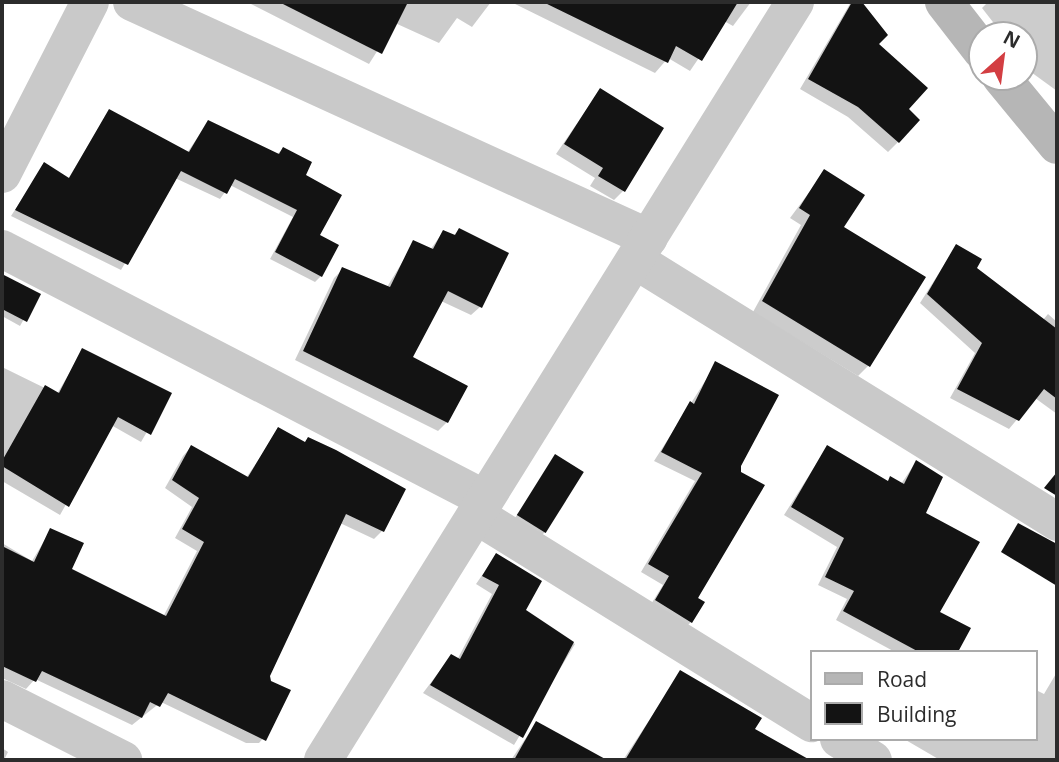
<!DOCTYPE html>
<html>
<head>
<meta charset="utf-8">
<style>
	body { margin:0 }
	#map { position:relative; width:1059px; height:762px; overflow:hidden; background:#fff; font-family:"Open Sans",sans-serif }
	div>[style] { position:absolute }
	.shadow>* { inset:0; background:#0003 }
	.building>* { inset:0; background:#131313; transform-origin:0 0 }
	.street>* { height:38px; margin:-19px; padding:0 19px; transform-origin:19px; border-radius:19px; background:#c9c9c9 }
	.secondary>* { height:38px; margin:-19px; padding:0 19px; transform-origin:19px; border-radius:19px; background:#b6b6b6 }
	span { translate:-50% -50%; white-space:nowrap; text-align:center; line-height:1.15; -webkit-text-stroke:7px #fff; paint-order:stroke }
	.frame { position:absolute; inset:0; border:4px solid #2c2c2c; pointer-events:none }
	.legend { position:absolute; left:810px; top:650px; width:228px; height:91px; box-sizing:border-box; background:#fff; border:2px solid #ababab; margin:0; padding:9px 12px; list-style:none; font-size:21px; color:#2c2c2c }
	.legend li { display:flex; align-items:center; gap:14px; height:35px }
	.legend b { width:35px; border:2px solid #ababab }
	.north { position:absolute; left:968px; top:21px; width:70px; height:70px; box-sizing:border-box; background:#fff; border:2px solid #ababab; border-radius:50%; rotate:28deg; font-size:19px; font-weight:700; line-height:28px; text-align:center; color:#2c2c2c }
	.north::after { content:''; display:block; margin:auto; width:24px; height:32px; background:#d33e42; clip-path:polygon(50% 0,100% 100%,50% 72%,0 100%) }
</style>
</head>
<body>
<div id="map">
	<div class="shadow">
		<div style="clip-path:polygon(247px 2px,491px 2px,472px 27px,457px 18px,439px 43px,395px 23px,369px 64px)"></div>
		<div style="clip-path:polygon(511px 2px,751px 2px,733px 26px,724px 21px,690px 71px,668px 58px,655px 73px)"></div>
		<div style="clip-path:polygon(851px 2px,860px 2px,886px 35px,877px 44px,906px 109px,898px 142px,888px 152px,848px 117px,800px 89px)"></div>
		<div style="clip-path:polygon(988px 2px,1057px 2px,1057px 91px,1024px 67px,1024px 35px,1003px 35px,982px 8px)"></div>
		<div style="clip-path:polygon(600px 90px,623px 191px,614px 200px,590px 186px,595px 178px,556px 154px)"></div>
		<div style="clip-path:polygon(109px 111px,187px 153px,208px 122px,276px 155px,283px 149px,304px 176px,318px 236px,321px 276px,315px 282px,270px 259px,293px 217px,230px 185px,220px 199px,175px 178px,121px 270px,11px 216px,44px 165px,68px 179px)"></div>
		<div style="clip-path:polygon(825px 171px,841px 228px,868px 366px,858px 376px,753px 312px,801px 225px,790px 218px)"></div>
		<div style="clip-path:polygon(459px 230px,480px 307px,471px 315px,441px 301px,411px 358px,447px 422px,438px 431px,295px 360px,334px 278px,343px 269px,387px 287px,414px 243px,430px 250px,443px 232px,453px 236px)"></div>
		<div style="clip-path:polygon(956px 246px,975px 268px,1043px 320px,1048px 314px,1057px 322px,1057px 414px,1035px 398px,1009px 429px,950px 398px,975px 353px,920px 303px)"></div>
		<div style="clip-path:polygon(2px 275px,38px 294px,20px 326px,2px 316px)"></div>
		<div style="clip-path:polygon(83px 350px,169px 394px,141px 442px,111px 425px,60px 515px,2px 481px,2px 367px,57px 394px)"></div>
		<div style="clip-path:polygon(716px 364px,739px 465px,691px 622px,683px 630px,648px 609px,663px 585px,641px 572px,695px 481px,654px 461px)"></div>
		<div style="clip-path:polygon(279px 430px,382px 531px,374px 539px,340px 523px,268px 676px,267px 734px,259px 743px,246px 743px,161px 702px,132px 725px,35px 679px,26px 689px,2px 678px,2px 543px,32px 561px,51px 530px,69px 569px,163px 617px,197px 551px,175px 538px,192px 507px,165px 488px,183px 456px,191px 447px,246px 478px)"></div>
		<div style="clip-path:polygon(827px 447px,887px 482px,901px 484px,916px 462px,938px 612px,956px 652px,895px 652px,836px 620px,847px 599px,818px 585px,837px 547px,784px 515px)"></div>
		<div style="clip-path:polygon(556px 456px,545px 532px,534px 543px,509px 527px)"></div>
		<div style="clip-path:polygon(496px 555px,523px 610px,575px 644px,514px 745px,423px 693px,451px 656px,457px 660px,492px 594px,476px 584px)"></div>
		<div style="clip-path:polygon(681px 672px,753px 730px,787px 749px,781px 760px,623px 760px)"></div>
		<div style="clip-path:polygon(1057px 672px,1057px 760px,940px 760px,904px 739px,1036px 739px,1036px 690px,1044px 694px)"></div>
		<div style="clip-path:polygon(536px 723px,604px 760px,511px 760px)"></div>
		<div style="clip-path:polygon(2px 748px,8px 752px,4px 760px,2px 760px)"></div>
	</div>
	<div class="building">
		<div style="clip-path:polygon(279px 2px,408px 2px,382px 54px)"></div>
		<div style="clip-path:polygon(543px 2px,738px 2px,702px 61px,676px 46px,668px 63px)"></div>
		<div style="clip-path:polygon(852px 2px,862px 2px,888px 35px,879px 44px,928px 88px,909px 109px,920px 120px,899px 143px,858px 107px,808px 79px)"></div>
		<div style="clip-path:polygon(600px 88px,664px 128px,625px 192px,598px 176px,603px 168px,564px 144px)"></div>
		<div style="clip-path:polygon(109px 109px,189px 152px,208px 120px,279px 154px,283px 147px,312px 162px,306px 175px,342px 195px,320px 235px,339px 245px,322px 277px,275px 252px,297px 210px,235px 179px,227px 194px,181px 171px,128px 265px,15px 210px,44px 162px,69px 178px)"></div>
		<div style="clip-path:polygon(824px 169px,865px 195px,844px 227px,926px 277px,870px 367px,762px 301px,810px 215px,799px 208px)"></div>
		<div style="clip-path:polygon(459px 228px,509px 253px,482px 308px,448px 291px,413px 357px,468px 386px,448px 423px,303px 351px,342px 267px,390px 287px,413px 240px,433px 249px,443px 230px,455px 235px)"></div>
		<div style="clip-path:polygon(956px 244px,982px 259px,977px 268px,1057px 329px,1057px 399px,1044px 389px,1019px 421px,957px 389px,982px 343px,927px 294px)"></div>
		<div style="clip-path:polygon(2px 274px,41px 294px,27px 322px,2px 309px)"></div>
		<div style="clip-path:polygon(82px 348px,172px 393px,151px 435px,118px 417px,69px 507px,2px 466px,2px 461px,45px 385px,59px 393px)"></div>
		<div style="clip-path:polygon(715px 361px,779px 395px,741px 466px,741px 472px,765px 485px,698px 598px,705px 602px,692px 623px,655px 600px,669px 576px,648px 564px,702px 473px,661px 452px,690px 401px,694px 404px)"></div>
		<div style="clip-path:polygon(278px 427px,305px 442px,308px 437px,336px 450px,406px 489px,384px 532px,346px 514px,270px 676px,271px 681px,291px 690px,266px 741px,168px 693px,160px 707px,150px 702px,142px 718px,42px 671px,36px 682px,2px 666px,2px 546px,34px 562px,50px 528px,84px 543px,72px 569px,166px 616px,204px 542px,182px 529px,199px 498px,172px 480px,191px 445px,248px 477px)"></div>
		<div style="clip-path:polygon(827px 445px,888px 481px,890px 476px,904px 484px,916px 460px,943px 477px,926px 513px,980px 542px,940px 612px,971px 628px,958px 652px,919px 652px,843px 611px,854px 591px,825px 577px,844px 538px,791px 507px)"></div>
		<div style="left:555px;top:454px;width:34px;height:72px;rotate:32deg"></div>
		<div style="clip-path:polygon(1057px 472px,1057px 496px,1044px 488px)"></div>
		<div style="clip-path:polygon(1018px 523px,1057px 544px,1057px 586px,1001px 552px)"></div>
		<div style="clip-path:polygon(496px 553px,542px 581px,526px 610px,574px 642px,523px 738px,430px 685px,451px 654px,460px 659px,499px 585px,482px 576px)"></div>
		<div style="clip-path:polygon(680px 670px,762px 718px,755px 729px,810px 760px,625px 760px)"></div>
		<div style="clip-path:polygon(536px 721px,607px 760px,514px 760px)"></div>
	</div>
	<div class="street">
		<div style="left:132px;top:2px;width:568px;rotate:24.54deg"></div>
		<div style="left:2px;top:174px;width:193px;rotate:-62.9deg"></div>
		<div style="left:2px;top:249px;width:544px;rotate:27.37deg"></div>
		<div style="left:635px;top:260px;width:497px;rotate:31.8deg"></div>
		<div style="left:476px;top:515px;width:395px;rotate:31.8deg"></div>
		<div style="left:2px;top:699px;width:136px;rotate:26.8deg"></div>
		<div style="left:839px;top:739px;width:40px;rotate:32deg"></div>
		<div style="left:323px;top:760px;width:893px;rotate:-58.09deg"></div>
	</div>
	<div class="secondary">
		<div style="left:944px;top:2px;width:62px;rotate:52.2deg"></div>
		<div style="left:1001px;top:77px;width:88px;rotate:50.5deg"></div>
	</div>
	<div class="frame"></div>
	<ul class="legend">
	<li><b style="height:9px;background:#b6b6b6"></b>Road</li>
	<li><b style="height:19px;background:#131313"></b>Building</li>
	</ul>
	<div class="north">N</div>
</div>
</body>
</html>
